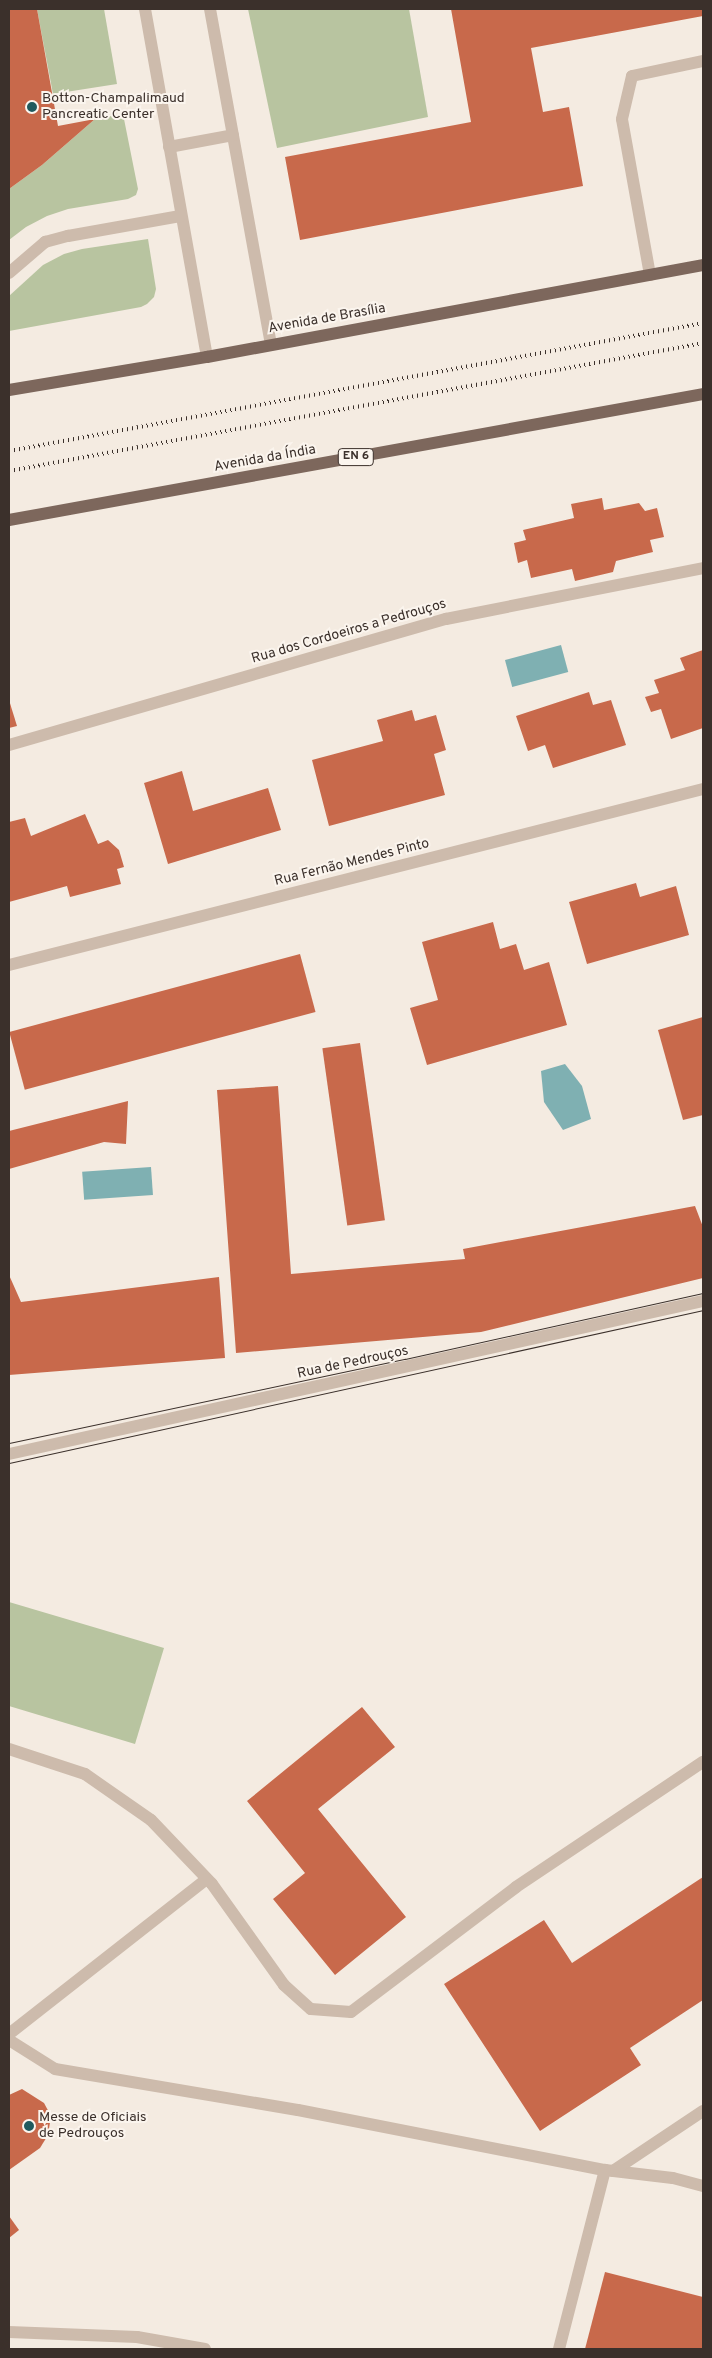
<!DOCTYPE html>
<html>
<head>
<meta charset="utf-8">
<style>
	body { margin:0 }
	#map { position:relative; width:712px; height:2358px; overflow:hidden; background:#f4ebe1; font-family:Overpass,sans-serif }
	div>[style] { position:absolute }
	.green>* { inset:0; background:#b8c4a0 }
	.water>* { inset:0; background:#7fb0b2; transform-origin:0 0 }
	.building>* { inset:0; background:#c8694b; transform-origin:0 0 }
	.minor>* { height:12px; margin:-6px; padding:0 6px; transform-origin:6px; border-radius:6px; background:#cdbbac }
	.major>* { height:12px; margin:-6px; padding:0 6px; transform-origin:6px; border-radius:6px; background:#7d675c }
	.tram>* { height:1px; margin:-0.5px; padding:0 0.5px; transform-origin:0.5px; border-radius:0.5px; background:#3b302b }
	.rail>* { height:4px; margin-top:-2px; transform-origin:0; background:repeating-linear-gradient(90deg,#3b302b 0 1px,transparent 0 5px) }
	.dots>* { width:14px; height:14px; translate:-50% -50%; box-sizing:border-box; border:2px solid #fbf5ee; border-radius:50% }
	span { translate:-50% -50%; white-space:nowrap; text-align:center; line-height:1.15; -webkit-text-stroke:4px #fbf5ee; paint-order:stroke }
	.shield-label span { padding:1px 4px; background:#fbf5ee; border:1px solid; border-radius:4px; -webkit-text-stroke-width:0 }
	.shield-label { font-size:12px; color:#3b302b; font-weight:700 }
	.poi-label { font-size:14px; color:#3b302b }
	.left { translate:0 -50%; text-align:left }
	.street-label { font-size:14px; color:#3b302b }
	.frame { position:absolute; inset:0; border:10px solid #3b302b; pointer-events:none }
</style>
</head>
<body>
<div id="map">
	<div class="green">
		<div style="clip-path:polygon(37px 9px,104px 9px,117px 84px,53px 94px)"></div>
		<div style="clip-path:polygon(248px 9px,409px 9px,428px 117px,277px 148px)"></div>
		<div style="clip-path:polygon(123px 114px,138px 189px,136px 195px,128px 199px,68px 209px,47px 216px,26px 227px,9px 240px,9px 189px,42px 165px,95px 119px)"></div>
		<div style="clip-path:polygon(148px 239px,156px 289px,154px 297px,147px 304px,141px 307px,9px 331px,9px 296px,43px 265px,64px 254px,82px 249px)"></div>
		<div style="clip-path:polygon(9px 1602px,164px 1648px,135px 1744px,9px 1706px)"></div>
	</div>
	<div class="water">
		<div style="left:561px;top:645px;width:28px;height:58px;rotate:75deg"></div>
		<div style="clip-path:polygon(565px 1064px,582px 1086px,591px 1119px,563px 1130px,544px 1102px,541px 1071px)"></div>
		<div style="left:151px;top:1167px;width:28px;height:69px;rotate:86deg"></div>
	</div>
	<div class="building">
		<div style="clip-path:polygon(9px 9px,37px 9px,58px 126px,95px 119px,42px 165px,9px 189px)"></div>
		<div style="clip-path:polygon(451px 9px,703px 9px,703px 16px,531px 48px,543px 112px,569px 107px,583px 186px,300px 240px,285px 157px,471px 122px)"></div>
		<div style="clip-path:polygon(602px 498px,604px 510px,639px 503px,645px 511px,657px 508px,664px 537px,650px 540px,653px 552px,616px 561px,613px 572px,575px 581px,572px 569px,531px 578px,527px 560px,518px 563px,514px 543px,526px 540px,523px 530px,574px 518px,571px 504px)"></div>
		<div style="clip-path:polygon(703px 650px,703px 728px,671px 739px,661px 709px,651px 712px,645px 697px,659px 693px,654px 680px,685px 670px,680px 658px)"></div>
		<div style="clip-path:polygon(589px 692px,593px 705px,611px 700px,626px 745px,553px 768px,545px 745px,528px 751px,516px 716px)"></div>
		<div style="clip-path:polygon(9px 700px,17px 726px,9px 728px)"></div>
		<div style="clip-path:polygon(412px 710px,415px 721px,436px 715px,446px 750px,434px 754px,445px 795px,329px 826px,312px 760px,383px 741px,377px 720px)"></div>
		<div style="clip-path:polygon(182px 771px,193px 811px,268px 788px,281px 830px,168px 864px,144px 783px)"></div>
		<div style="clip-path:polygon(85px 814px,98px 844px,108px 840px,119px 850px,124px 867px,117px 869px,121px 884px,70px 897px,67px 886px,9px 902px,9px 822px,25px 818px,31px 836px)"></div>
		<div style="clip-path:polygon(636px 883px,640px 897px,676px 886px,689px 935px,587px 964px,569px 902px)"></div>
		<div style="clip-path:polygon(493px 922px,500px 949px,516px 944px,524px 970px,549px 962px,567px 1025px,427px 1065px,410px 1008px,438px 1000px,422px 942px)"></div>
		<div style="left:300px;top:954px;width:60px;height:301px;rotate:75deg"></div>
		<div style="clip-path:polygon(703px 1017px,703px 1115px,683px 1120px,658px 1030px)"></div>
		<div style="left:360px;top:1043px;width:179px;height:38px;rotate:82deg"></div>
		<div style="clip-path:polygon(278px 1086px,291px 1274px,465px 1259px,463px 1249px,695px 1206px,703px 1227px,703px 1278px,481px 1332px,236px 1353px,217px 1090px)"></div>
		<div style="clip-path:polygon(128px 1101px,126px 1144px,104px 1142px,9px 1169px,9px 1131px)"></div>
		<div style="clip-path:polygon(9px 1275px,21px 1302px,219px 1277px,225px 1358px,9px 1375px)"></div>
		<div style="clip-path:polygon(362px 1707px,395px 1747px,318px 1809px,406px 1917px,335px 1975px,273px 1899px,305px 1873px,247px 1801px)"></div>
		<div style="clip-path:polygon(703px 1877px,703px 2000px,630px 2048px,641px 2065px,540px 2131px,444px 1984px,544px 1920px,572px 1963px)"></div>
		<div style="clip-path:polygon(22px 2089px,44px 2103px,51px 2116px,48px 2135px,40px 2148px,9px 2170px,9px 2095px)"></div>
		<div style="clip-path:polygon(9px 2216px,19px 2230px,9px 2238px)"></div>
		<div style="clip-path:polygon(605px 2272px,703px 2297px,703px 2349px,585px 2349px)"></div>
	</div>
	<div class="minor">
		<div style="left:145px;top:9px;width:353px;rotate:79.9deg"></div>
		<div style="left:210px;top:9px;width:341px;rotate:79.7deg"></div>
		<div style="left:169px;top:147px;width:65px;rotate:-10.6deg"></div>
		<div style="left:9px;top:273px;width:48px;rotate:-40.7deg"></div>
		<div style="left:45px;top:242px;width:24px;rotate:-15deg"></div>
		<div style="left:68px;top:236px;width:114px;rotate:-10.1deg"></div>
		<div style="left:650px;top:275px;width:158px;rotate:-100.2deg"></div>
		<div style="left:622px;top:119px;width:44px;rotate:-76.9deg"></div>
		<div style="left:632px;top:76px;width:73px;rotate:-11.9deg"></div>
		<div style="left:9px;top:745px;width:455px;rotate:-16.1deg"></div>
		<div style="left:446px;top:619px;width:262px;rotate:-11.2deg"></div>
		<div style="left:9px;top:965px;width:716px;rotate:-14.23deg"></div>
		<div style="left:9px;top:1454px;width:711px;rotate:-12.43deg"></div>
		<div style="left:9px;top:1749px;width:80px;rotate:18.2deg"></div>
		<div style="left:85px;top:1774px;width:80px;rotate:34.9deg"></div>
		<div style="left:151px;top:1820px;width:88px;rotate:46.4deg"></div>
		<div style="left:212px;top:1884px;width:124px;rotate:54.5deg"></div>
		<div style="left:284px;top:1985px;width:36px;rotate:42deg"></div>
		<div style="left:311px;top:2009px;width:40px;rotate:4.3deg"></div>
		<div style="left:351px;top:2012px;width:207px;rotate:-37.1deg"></div>
		<div style="left:516px;top:1887px;width:225px;rotate:-33.8deg"></div>
		<div style="left:9px;top:2034px;width:251px;rotate:-38.1deg"></div>
		<div style="left:9px;top:2040px;width:54px;rotate:32.2deg"></div>
		<div style="left:55px;top:2069px;width:246px;rotate:9.6deg"></div>
		<div style="left:298px;top:2110px;width:313px;rotate:11.1deg"></div>
		<div style="left:605px;top:2170px;width:68px;rotate:6.7deg"></div>
		<div style="left:673px;top:2178px;width:31px;rotate:15deg"></div>
		<div style="left:613px;top:2171px;width:108px;rotate:-33.7deg"></div>
		<div style="left:9px;top:2332px;width:128px;rotate:2.2deg"></div>
		<div style="left:137px;top:2337px;width:69px;rotate:10deg"></div>
		<div style="left:559px;top:2349px;width:185px;rotate:-75.6deg"></div>
	</div>
	<div class="major">
		<div style="left:9px;top:390px;width:201px;rotate:-9.5deg"></div>
		<div style="left:207px;top:357px;width:504px;rotate:-10.51deg"></div>
		<div style="left:9px;top:520px;width:705px;rotate:-10.29deg"></div>
	</div>
	<div class="tram">
		<div style="left:9px;top:1443px;width:405px;rotate:-12deg"></div>
		<div style="left:405px;top:1359px;width:305px;rotate:-12.5deg"></div>
		<div style="left:9px;top:1463px;width:711px;rotate:-12.43deg"></div>
	</div>
	<div class="rail">
		<div style="left:9px;top:451px;width:706px;rotate:-10.45deg"></div>
		<div style="left:9px;top:471px;width:706px;rotate:-10.45deg"></div>
	</div>
	<div class="dots">
		<div style="left:32px;top:107px;background:#1f5a5e"></div>
		<div style="left:29px;top:2126px;background:#1f5a5e"></div>
	</div>
	<div class="shield-label">
		<span style="left:356px;top:457px">EN 6</span>
	</div>
	<div class="poi-label">
		<span class="left" style="left:42px;top:107px">Botton-Champalimaud<br>Pancreatic Center</span>
		<span class="left" style="left:39px;top:2126px">Messe de Oficiais<br>de Pedrouços</span>
	</div>
	<div class="street-label">
		<span style="left:327px;top:319px;rotate:-10deg">Avenida de Brasília</span>
		<span style="left:265px;top:459px;rotate:-10deg">Avenida da Índia</span>
		<span style="left:349px;top:632px;rotate:-16deg">Rua dos Cordoeiros a Pedrouços</span>
		<span style="left:352px;top:863px;rotate:-14deg">Rua Fernão Mendes Pinto</span>
		<span style="left:353px;top:1363px;rotate:-12deg">Rua de Pedrouços</span>
	</div>
	<div class="frame"></div>
</div>
</body>
</html>
